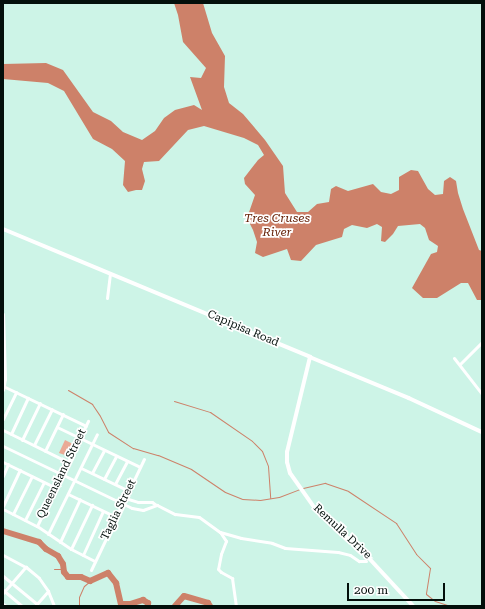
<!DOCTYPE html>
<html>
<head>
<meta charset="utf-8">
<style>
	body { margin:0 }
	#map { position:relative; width:485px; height:609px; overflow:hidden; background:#cdf4e7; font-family:"Roboto Serif",serif }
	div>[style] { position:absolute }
	.green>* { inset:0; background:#eaaa95 }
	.water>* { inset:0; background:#cd8169 }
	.stream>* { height:1px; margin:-0.5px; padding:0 0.5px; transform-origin:0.5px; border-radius:0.5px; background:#cd8169 }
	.river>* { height:6px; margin:-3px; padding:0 3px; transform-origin:3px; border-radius:3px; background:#cd8169 }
	.minor>* { height:3px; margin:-1.5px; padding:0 1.5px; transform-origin:1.5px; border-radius:1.5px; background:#fff }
	.tertiary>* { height:3.5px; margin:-1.75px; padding:0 1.75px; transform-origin:1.75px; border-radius:1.75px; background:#fff }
	.secondary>* { height:4px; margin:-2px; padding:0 2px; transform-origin:2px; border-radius:2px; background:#fff }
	span { translate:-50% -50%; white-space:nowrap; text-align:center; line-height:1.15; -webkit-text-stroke:3.5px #fff; paint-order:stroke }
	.street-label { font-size:11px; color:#030f0b }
	.water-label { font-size:12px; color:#69240b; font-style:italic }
	.frame { position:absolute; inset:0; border:4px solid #030f0b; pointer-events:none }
	.scale { position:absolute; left:347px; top:583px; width:98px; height:18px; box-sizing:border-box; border:2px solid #030f0b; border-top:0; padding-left:5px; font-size:12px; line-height:14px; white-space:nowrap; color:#030f0b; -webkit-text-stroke:3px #fff; paint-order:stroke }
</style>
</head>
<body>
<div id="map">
	<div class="green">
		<div style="clip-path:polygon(65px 440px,73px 444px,68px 456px,59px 453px)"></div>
	</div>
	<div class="water">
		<div style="clip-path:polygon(174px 3px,203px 3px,212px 33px,225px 56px,224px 87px,229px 103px,243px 114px,265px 140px,283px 166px,285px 193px,297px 212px,308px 212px,317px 204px,329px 202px,331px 189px,336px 186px,348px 191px,373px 184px,381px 192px,391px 194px,399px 190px,399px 177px,411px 170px,418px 171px,428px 189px,435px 195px,443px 194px,444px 181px,450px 177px,456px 181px,458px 193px,463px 209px,479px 250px,482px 251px,482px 300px,477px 300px,468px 283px,461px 283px,437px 298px,423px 298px,412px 288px,431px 254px,437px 252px,438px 246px,429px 240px,425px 228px,420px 224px,398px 226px,393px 234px,385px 242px,381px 241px,382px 227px,377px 224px,367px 228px,352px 225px,344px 229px,342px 237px,316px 245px,301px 261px,291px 260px,287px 249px,263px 257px,255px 253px,257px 242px,253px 230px,247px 218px,255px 195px,245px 184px,244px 178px,258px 160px,264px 155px,258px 145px,244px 138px,204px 126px,188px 130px,159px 161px,144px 162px,142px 169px,145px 181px,142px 190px,136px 190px,128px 192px,123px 185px,125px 161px,112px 149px,93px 139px,64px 91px,48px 83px,3px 79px,3px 64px,46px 63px,63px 70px,93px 112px,111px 121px,123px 132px,142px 140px,155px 131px,164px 118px,175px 110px,194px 105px,202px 110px,190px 77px,201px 78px,206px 68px,183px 42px,178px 15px)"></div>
	</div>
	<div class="stream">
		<div style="left:68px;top:390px;width:28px;rotate:30deg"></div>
		<div style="left:92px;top:404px;width:14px;rotate:56deg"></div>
		<div style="left:100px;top:416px;width:18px;rotate:63deg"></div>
		<div style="left:108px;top:432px;width:30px;rotate:33deg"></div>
		<div style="left:133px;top:448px;width:26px;rotate:16deg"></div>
		<div style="left:158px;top:455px;width:36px;rotate:23deg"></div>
		<div style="left:191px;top:469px;width:41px;rotate:34.1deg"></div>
		<div style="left:225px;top:492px;width:18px;rotate:22deg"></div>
		<div style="left:242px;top:499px;width:18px;rotate:3deg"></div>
		<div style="left:260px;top:500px;width:19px;rotate:-9deg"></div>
		<div style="left:279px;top:497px;width:22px;rotate:-21deg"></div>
		<div style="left:174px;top:401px;width:38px;rotate:17deg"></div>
		<div style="left:210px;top:412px;width:51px;rotate:34.6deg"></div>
		<div style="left:252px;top:441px;width:14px;rotate:45deg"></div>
		<div style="left:262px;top:451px;width:16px;rotate:68deg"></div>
		<div style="left:268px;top:466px;width:32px;rotate:86deg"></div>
		<div style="left:303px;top:488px;width:23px;rotate:-13deg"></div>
		<div style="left:325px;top:483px;width:24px;rotate:19deg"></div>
		<div style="left:348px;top:491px;width:58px;rotate:33.7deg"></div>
		<div style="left:396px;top:523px;width:37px;rotate:57deg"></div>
		<div style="left:416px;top:554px;width:20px;rotate:45deg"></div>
		<div style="left:430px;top:568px;width:26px;rotate:99deg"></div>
		<div style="left:426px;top:594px;width:11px;rotate:38deg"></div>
		<div style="left:435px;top:601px;width:16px;rotate:18deg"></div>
		<div style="left:54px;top:569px;width:9px"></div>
		<div style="left:79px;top:606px;width:9px;rotate:-90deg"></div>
		<div style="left:79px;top:597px;width:12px;rotate:-66deg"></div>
		<div style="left:84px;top:586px;width:8px;rotate:-40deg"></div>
	</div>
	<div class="river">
		<div style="left:3px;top:531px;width:38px;rotate:17deg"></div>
		<div style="left:39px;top:542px;width:10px;rotate:45deg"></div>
		<div style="left:46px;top:549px;width:14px;rotate:30deg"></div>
		<div style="left:58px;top:556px;width:9px;rotate:58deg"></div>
		<div style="left:63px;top:564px;width:8px;rotate:83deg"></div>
		<div style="left:64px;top:572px;width:6px;rotate:51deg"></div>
		<div style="left:68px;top:577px;width:13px"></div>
		<div style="left:81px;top:577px;width:10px;rotate:24deg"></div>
		<div style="left:90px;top:581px;width:20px;rotate:-24deg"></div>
		<div style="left:108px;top:573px;width:13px;rotate:51deg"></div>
		<div style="left:116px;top:583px;width:22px;rotate:77deg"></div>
		<div style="left:121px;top:604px;width:9px"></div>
		<div style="left:130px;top:604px;width:14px;rotate:-17deg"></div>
		<div style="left:143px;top:600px;width:6px;rotate:31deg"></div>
		<div style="left:148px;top:603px;width:3px;rotate:90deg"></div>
		<div style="left:175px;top:606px;width:13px;rotate:-48deg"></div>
		<div style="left:184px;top:596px;width:25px;rotate:16deg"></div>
		<div style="left:208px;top:603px;width:4px;rotate:56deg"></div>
	</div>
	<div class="minor">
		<div style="left:107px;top:298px;width:25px;rotate:-83deg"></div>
		<div style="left:3px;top:314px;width:65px;rotate:88.2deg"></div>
		<div style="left:5px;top:379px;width:11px;rotate:100deg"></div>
		<div style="left:454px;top:358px;width:46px;rotate:52.1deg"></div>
		<div style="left:460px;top:364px;width:31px;rotate:-45deg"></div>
		<div style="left:3px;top:386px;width:92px;rotate:25.7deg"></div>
		<div style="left:3px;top:419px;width:30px;rotate:-64deg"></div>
		<div style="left:57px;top:427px;width:92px;rotate:25.7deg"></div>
		<div style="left:3px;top:430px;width:72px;rotate:26.2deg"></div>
		<div style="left:11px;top:434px;width:40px;rotate:-65deg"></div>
		<div style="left:22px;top:440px;width:41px;rotate:-64.1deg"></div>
		<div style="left:34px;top:445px;width:40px;rotate:-63.4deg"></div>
		<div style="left:3px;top:446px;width:143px;rotate:25.7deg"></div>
		<div style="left:132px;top:508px;width:11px;rotate:10deg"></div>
		<div style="left:143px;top:510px;width:15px;rotate:-20deg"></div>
		<div style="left:157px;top:505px;width:20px;rotate:27deg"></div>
		<div style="left:175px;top:514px;width:24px;rotate:7deg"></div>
		<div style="left:199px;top:517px;width:26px;rotate:36deg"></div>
		<div style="left:220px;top:532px;width:22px;rotate:16deg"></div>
		<div style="left:241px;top:538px;width:31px;rotate:9deg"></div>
		<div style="left:272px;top:543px;width:14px;rotate:21deg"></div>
		<div style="left:285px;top:548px;width:53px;rotate:4.3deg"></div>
		<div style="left:338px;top:552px;width:12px;rotate:14deg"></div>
		<div style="left:350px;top:555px;width:11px;rotate:34deg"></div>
		<div style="left:359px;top:561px;width:7px"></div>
		<div style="left:45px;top:451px;width:41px;rotate:-64.1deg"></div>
		<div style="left:3px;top:462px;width:59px;rotate:26.1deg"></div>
		<div style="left:81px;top:468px;width:53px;rotate:25.6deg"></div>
		<div style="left:92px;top:473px;width:26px;rotate:-62deg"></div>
		<div style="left:3px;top:476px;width:13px;rotate:-67deg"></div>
		<div style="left:104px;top:479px;width:26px;rotate:-62deg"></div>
		<div style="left:115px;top:484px;width:26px;rotate:-62deg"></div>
		<div style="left:68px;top:494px;width:53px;rotate:25.6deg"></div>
		<div style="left:125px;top:498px;width:14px;rotate:17deg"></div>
		<div style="left:138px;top:502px;width:14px"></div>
		<div style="left:152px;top:502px;width:5px;rotate:37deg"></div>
		<div style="left:3px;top:506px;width:40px;rotate:-65deg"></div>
		<div style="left:3px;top:509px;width:38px;rotate:27deg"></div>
		<div style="left:37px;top:526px;width:41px;rotate:34.1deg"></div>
		<div style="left:71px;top:549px;width:27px;rotate:27deg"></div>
		<div style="left:13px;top:514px;width:42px;rotate:-63.4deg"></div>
		<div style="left:25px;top:520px;width:42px;rotate:-63.4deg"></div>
		<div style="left:37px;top:526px;width:117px;rotate:-64.1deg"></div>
		<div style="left:220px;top:532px;width:11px;rotate:56deg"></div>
		<div style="left:226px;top:541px;width:14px;rotate:111deg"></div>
		<div style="left:221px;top:554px;width:15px;rotate:101deg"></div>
		<div style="left:218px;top:569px;width:4px;rotate:45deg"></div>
		<div style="left:221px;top:572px;width:13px;rotate:29deg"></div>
		<div style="left:232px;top:578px;width:28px;rotate:82deg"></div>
		<div style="left:48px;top:534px;width:111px;rotate:-63.9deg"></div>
		<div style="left:60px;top:542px;width:47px;rotate:-65.1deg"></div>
		<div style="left:71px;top:549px;width:49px;rotate:-64.5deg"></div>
		<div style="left:3px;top:555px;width:26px;rotate:28deg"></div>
		<div style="left:26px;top:567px;width:17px;rotate:40deg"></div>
		<div style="left:39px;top:578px;width:16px;rotate:55deg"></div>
		<div style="left:48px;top:591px;width:16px;rotate:68deg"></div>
		<div style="left:83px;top:555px;width:48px;rotate:-65.6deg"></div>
		<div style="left:91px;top:570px;width:123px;rotate:-64.5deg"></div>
		<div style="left:3px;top:576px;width:44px;rotate:39.5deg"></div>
		<div style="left:3px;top:590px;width:25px;rotate:40deg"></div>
		<div style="left:3px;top:593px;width:35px;rotate:-49deg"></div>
		<div style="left:3px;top:604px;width:4px;rotate:34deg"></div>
		<div style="left:35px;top:606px;width:20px;rotate:-49deg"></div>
	</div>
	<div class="tertiary">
		<div style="left:310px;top:357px;width:107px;rotate:22.5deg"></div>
		<div style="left:409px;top:398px;width:81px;rotate:25deg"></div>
	</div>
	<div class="secondary">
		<div style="left:3px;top:229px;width:333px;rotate:22.6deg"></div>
		<div style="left:310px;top:357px;width:98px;rotate:103.6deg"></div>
		<div style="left:287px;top:452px;width:10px;rotate:90deg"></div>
		<div style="left:287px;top:462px;width:11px;rotate:75deg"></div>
		<div style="left:290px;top:473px;width:42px;rotate:54.8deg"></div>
		<div style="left:314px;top:507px;width:71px;rotate:42.7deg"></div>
		<div style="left:366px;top:555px;width:69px;rotate:47.3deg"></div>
	</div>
	<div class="street-label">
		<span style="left:243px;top:329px;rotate:23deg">Capipisa Road</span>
		<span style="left:62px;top:474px;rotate:-64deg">Queensland Street</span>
		<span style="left:119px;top:510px;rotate:-64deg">Taglia Street</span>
		<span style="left:342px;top:532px;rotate:43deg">Remulla Drive</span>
	</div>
	<div class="water-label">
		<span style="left:277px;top:226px">Tres Cruses<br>River</span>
	</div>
	<div class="frame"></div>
	<div class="scale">200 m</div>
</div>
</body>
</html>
